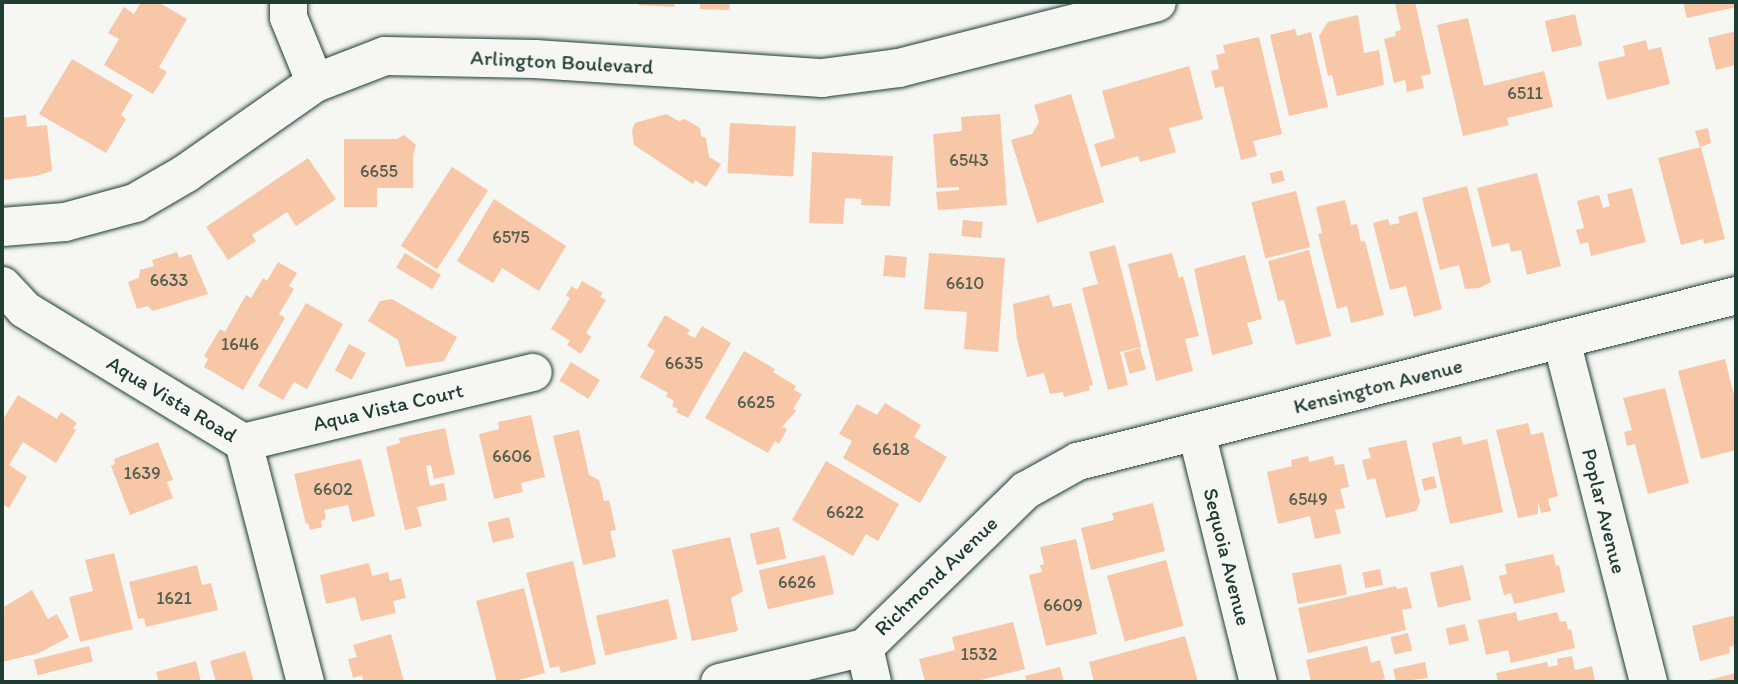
<!DOCTYPE html>
<html>
<head>
<meta charset="utf-8">
<style>
	body { margin:0 }
	#map { position:relative; width:1738px; height:684px; overflow:hidden; background:#f6f6f2; font-family:Itim,sans-serif }
	div>[style] { position:absolute }
	.building>* { inset:0; background:#f8c7a7; transform-origin:0 0 }
	.roads { filter:drop-shadow(0 0 2px #1f3d34) drop-shadow(0 0 2px #1f3d34) }
	.street>* { height:37px; margin:-18.5px; padding:0 18.5px; transform-origin:18.5px; border-radius:18.5px; background:#f6f6f2 }
	.secondary>* { height:38px; margin:-19px; padding:0 19px; transform-origin:19px; border-radius:19px; background:#f6f6f2 }
	span { translate:-50% -50%; white-space:nowrap; text-align:center; line-height:1.15; -webkit-text-stroke:5px #f6f6f2; paint-order:stroke }
	.number-label { font-size:18px; color:#556051 }
	.number-label span { -webkit-text-stroke-width:0 }
	.street-label { font-size:21px; color:#1f3d34 }
	.frame { position:absolute; inset:0; border:4px solid #1f3d34; pointer-events:none }
</style>
</head>
<body>
<div id="map">
	<div class="building">
		<div style="clip-path:polygon(141px 2px,158px 2px,187px 19px,159px 67px,167px 72px,153px 94px,104px 65px,119px 39px,108px 33px,124px 7px,134px 14px)"></div>
		<div style="clip-path:polygon(639px 2px,675px 2px,674px 7px,639px 5px)"></div>
		<div style="clip-path:polygon(700px 2px,730px 2px,729px 10px,700px 9px)"></div>
		<div style="clip-path:polygon(1415px 2px,1431px 74px,1421px 76px,1424px 88px,1407px 92px,1405px 80px,1394px 83px,1384px 39px,1396px 36px,1395px 32px,1401px 30px,1395px 3px)"></div>
		<div style="clip-path:polygon(1683px 2px,1736px 2px,1736px 7px,1687px 18px)"></div>
		<div style="left:1575px;top:14px;width:32px;height:31px;rotate:77deg"></div>
		<div style="clip-path:polygon(1358px 15px,1364px 53px,1379px 50px,1384px 85px,1337px 96px,1332px 75px,1328px 76px,1319px 36px,1328px 22px)"></div>
		<div style="clip-path:polygon(1468px 18px,1484px 86px,1544px 71px,1553px 107px,1507px 118px,1509px 125px,1463px 136px,1437px 25px)"></div>
		<div style="clip-path:polygon(1295px 29px,1297px 36px,1311px 32px,1328px 107px,1289px 116px,1270px 35px)"></div>
		<div style="clip-path:polygon(1736px 31px,1736px 65px,1716px 70px,1708px 38px)"></div>
		<div style="clip-path:polygon(1259px 37px,1282px 134px,1253px 141px,1257px 156px,1241px 160px,1223px 86px,1215px 88px,1211px 71px,1219px 69px,1216px 55px,1225px 53px,1223px 45px)"></div>
		<div style="clip-path:polygon(1646px 40px,1648px 50px,1661px 47px,1670px 84px,1607px 100px,1598px 62px,1625px 56px,1623px 46px)"></div>
		<div style="clip-path:polygon(72px 59px,133px 95px,121px 115px,126px 119px,106px 153px,39px 114px)"></div>
		<div style="clip-path:polygon(1189px 66px,1203px 119px,1169px 128px,1176px 152px,1140px 162px,1138px 156px,1101px 167px,1094px 144px,1115px 138px,1102px 91px)"></div>
		<div style="clip-path:polygon(1071px 94px,1104px 202px,1037px 223px,1011px 140px,1032px 134px,1039px 122px,1034px 105px)"></div>
		<div style="clip-path:polygon(666px 114px,679px 121px,685px 119px,700px 128px,701px 136px,706px 138px,709px 157px,721px 164px,706px 187px,695px 180px,693px 184px,634px 145px,632px 130px,635px 123px)"></div>
		<div style="clip-path:polygon(1000px 114px,1007px 205px,938px 210px,936px 192px,959px 190px,959px 187px,937px 188px,933px 134px,962px 131px,961px 117px)"></div>
		<div style="clip-path:polygon(26px 115px,27px 127px,47px 125px,52px 171px,36px 176px,2px 180px,2px 118px)"></div>
		<div style="left:730px;top:123px;width:66px;height:50px;rotate:3deg"></div>
		<div style="clip-path:polygon(1708px 128px,1711px 143px,1700px 147px,1695px 131px)"></div>
		<div style="clip-path:polygon(404px 135px,416px 145px,413px 155px,413px 188px,377px 188px,377px 207px,344px 207px,344px 139px,397px 139px)"></div>
		<div style="clip-path:polygon(1701px 147px,1725px 239px,1704px 244px,1703px 239px,1681px 245px,1658px 158px)"></div>
		<div style="clip-path:polygon(812px 152px,893px 156px,890px 206px,861px 205px,862px 199px,845px 198px,843px 224px,809px 223px)"></div>
		<div style="clip-path:polygon(308px 158px,336px 199px,296px 226px,287px 212px,252px 235px,256px 241px,228px 260px,206px 227px)"></div>
		<div style="left:452px;top:167px;width:43px;height:94px;rotate:33deg"></div>
		<div style="left:1282px;top:170px;width:11px;height:13px;rotate:75deg"></div>
		<div style="clip-path:polygon(1537px 173px,1561px 266px,1527px 275px,1521px 250px,1511px 252px,1509px 243px,1492px 247px,1477px 188px)"></div>
		<div style="clip-path:polygon(1467px 186px,1491px 282px,1479px 288px,1465px 289px,1459px 265px,1440px 270px,1422px 198px)"></div>
		<div style="clip-path:polygon(1632px 188px,1646px 242px,1591px 256px,1588px 242px,1580px 244px,1576px 230px,1584px 228px,1577px 201px,1599px 195px,1603px 208px,1610px 206px,1607px 194px)"></div>
		<div style="left:1296px;top:191px;width:58px;height:46px;rotate:76deg"></div>
		<div style="clip-path:polygon(494px 199px,566px 246px,539px 291px,502px 268px,493px 283px,457px 261px)"></div>
		<div style="clip-path:polygon(1345px 200px,1351px 225px,1357px 224px,1361px 242px,1365px 241px,1384px 315px,1351px 323px,1347px 306px,1337px 309px,1318px 234px,1322px 233px,1316px 207px)"></div>
		<div style="clip-path:polygon(1417px 211px,1442px 309px,1414px 317px,1406px 286px,1390px 290px,1373px 223px,1388px 219px,1390px 225px,1400px 223px,1398px 217px)"></div>
		<div style="left:963px;top:220px;width:20px;height:16px;rotate:6deg"></div>
		<div style="clip-path:polygon(1115px 245px,1141px 347px,1120px 352px,1128px 385px,1108px 390px,1082px 288px,1098px 284px,1089px 252px)"></div>
		<div style="clip-path:polygon(1309px 250px,1331px 336px,1296px 345px,1284px 300px,1278px 301px,1268px 261px)"></div>
		<div style="clip-path:polygon(177px 252px,179px 258px,191px 254px,208px 294px,153px 311px,148px 306px,137px 309px,128px 282px,139px 278px,140px 270px,154px 266px,152px 260px)"></div>
		<div style="left:405px;top:253px;width:42px;height:17px;rotate:31deg"></div>
		<div style="clip-path:polygon(929px 253px,1005px 258px,998px 352px,964px 349px,967px 312px,924px 309px)"></div>
		<div style="clip-path:polygon(1172px 253px,1179px 278px,1183px 276px,1199px 336px,1185px 339px,1193px 371px,1156px 381px,1128px 264px)"></div>
		<div style="left:885px;top:255px;width:22px;height:21px;rotate:5deg"></div>
		<div style="clip-path:polygon(1245px 255px,1262px 319px,1247px 323px,1253px 344px,1212px 355px,1194px 269px)"></div>
		<div style="clip-path:polygon(278px 262px,297px 273px,289px 286px,294px 289px,279px 314px,285px 318px,243px 390px,204px 367px,208px 359px,204px 356px,220px 329px,225px 332px,246px 295px,251px 298px,263px 278px,267px 281px)"></div>
		<div style="clip-path:polygon(582px 281px,603px 293px,600px 297px,606px 300px,586px 333px,591px 337px,581px 354px,567px 345px,570px 341px,551px 329px,570px 298px,566px 295px,572px 286px,577px 290px)"></div>
		<div style="clip-path:polygon(1049px 295px,1053px 307px,1071px 303px,1093px 385px,1089px 386px,1090px 390px,1064px 397px,1063px 392px,1050px 394px,1044px 373px,1027px 377px,1017px 339px,1013px 304px)"></div>
		<div style="clip-path:polygon(392px 299px,457px 337px,444px 361px,406px 367px,398px 340px,368px 321px,380px 301px)"></div>
		<div style="clip-path:polygon(306px 303px,343px 324px,307px 389px,294px 382px,283px 400px,258px 386px)"></div>
		<div style="clip-path:polygon(665px 315px,690px 330px,687px 334px,695px 338px,702px 326px,731px 343px,688px 418px,676px 412px,678px 409px,672px 406px,674px 401px,666px 396px,668px 393px,640px 377px,655px 351px,647px 346px)"></div>
		<div style="left:349px;top:344px;width:19px;height:30px;rotate:28deg"></div>
		<div style="left:1140px;top:348px;width:22px;height:17px;rotate:74deg"></div>
		<div style="clip-path:polygon(744px 351px,775px 369px,773px 372px,796px 386px,794px 390px,802px 394px,793px 409px,796px 411px,782px 427px,787px 429px,779px 444px,775px 441px,768px 453px,705px 418px)"></div>
		<div style="clip-path:polygon(1725px 359px,1736px 403px,1736px 450px,1701px 459px,1678px 371px)"></div>
		<div style="left:571px;top:362px;width:34px;height:22px;rotate:32deg"></div>
		<div style="clip-path:polygon(1665px 388px,1689px 483px,1648px 494px,1635px 444px,1627px 446px,1624px 432px,1632px 430px,1623px 398px)"></div>
		<div style="clip-path:polygon(18px 395px,57px 419px,61px 412px,77px 423px,73px 428px,76px 430px,56px 463px,23px 442px,9px 465px,27px 477px,9px 508px,2px 504px,2px 421px)"></div>
		<div style="clip-path:polygon(885px 403px,921px 425px,914px 437px,947px 457px,920px 503px,843px 458px,852px 441px,839px 434px,857px 404px,877px 415px)"></div>
		<div style="clip-path:polygon(531px 415px,545px 477px,521px 483px,523px 492px,494px 499px,479px 434px,499px 429px,498px 422px)"></div>
		<div style="clip-path:polygon(1528px 423px,1531px 435px,1543px 432px,1558px 496px,1548px 499px,1551px 511px,1541px 513px,1538px 501px,1538px 514px,1518px 518px,1496px 430px)"></div>
		<div style="clip-path:polygon(445px 428px,455px 474px,434px 479px,431px 465px,426px 466px,430px 486px,444px 483px,447px 500px,417px 507px,422px 526px,405px 530px,386px 447px,400px 443px,399px 438px)"></div>
		<div style="clip-path:polygon(579px 430px,589px 475px,599px 480px,604px 501px,609px 500px,616px 530px,610px 531px,616px 557px,583px 565px,553px 436px)"></div>
		<div style="clip-path:polygon(1461px 436px,1463px 445px,1487px 439px,1503px 512px,1450px 524px,1432px 443px)"></div>
		<div style="clip-path:polygon(1406px 440px,1420px 502px,1416px 511px,1386px 518px,1375px 478px,1367px 480px,1362px 460px,1371px 458px,1368px 448px)"></div>
		<div style="clip-path:polygon(158px 442px,173px 480px,167px 482px,173px 498px,130px 515px,111px 466px,115px 464px,114px 459px)"></div>
		<div style="clip-path:polygon(1308px 456px,1309px 462px,1333px 456px,1335px 465px,1344px 464px,1349px 487px,1340px 489px,1345px 508px,1335px 510px,1341px 533px,1315px 539px,1310px 516px,1278px 524px,1267px 472px,1292px 466px,1291px 460px)"></div>
		<div style="clip-path:polygon(361px 459px,375px 516px,352px 522px,348px 505px,324px 510px,326px 519px,321px 521px,322px 527px,310px 530px,308px 523px,306px 524px,294px 474px)"></div>
		<div style="clip-path:polygon(826px 461px,899px 504px,878px 541px,866px 534px,853px 556px,792px 520px)"></div>
		<div style="left:1434px;top:476px;width:12px;height:13px;rotate:76deg"></div>
		<div style="clip-path:polygon(1153px 503px,1165px 551px,1091px 570px,1081px 528px,1114px 520px,1112px 513px)"></div>
		<div style="left:509px;top:517px;width:21px;height:22px;rotate:76deg"></div>
		<div style="left:779px;top:527px;width:32px;height:30px;rotate:77deg"></div>
		<div style="clip-path:polygon(730px 537px,743px 591px,731px 598px,738px 631px,692px 641px,672px 550px)"></div>
		<div style="clip-path:polygon(1076px 539px,1097px 634px,1046px 646px,1029px 575px,1042px 572px,1040px 565px,1044px 564px,1040px 547px)"></div>
		<div style="clip-path:polygon(114px 553px,133px 629px,80px 642px,69px 597px,93px 591px,85px 560px)"></div>
		<div style="clip-path:polygon(1553px 554px,1556px 566px,1559px 565px,1565px 592px,1514px 604px,1511px 593px,1504px 595px,1499px 576px,1507px 574px,1505px 564px)"></div>
		<div style="left:825px;top:555px;width:40px;height:68px;rotate:77deg"></div>
		<div style="left:1166px;top:560px;width:68px;height:61px;rotate:75deg"></div>
		<div style="clip-path:polygon(573px 561px,596px 664px,561px 673px,559px 666px,550px 668px,526px 573px)"></div>
		<div style="clip-path:polygon(369px 563px,372px 576px,388px 572px,390px 581px,401px 578px,406px 598px,393px 601px,396px 613px,361px 621px,355px 597px,326px 604px,320px 575px)"></div>
		<div style="left:1341px;top:564px;width:31px;height:50px;rotate:79deg"></div>
		<div style="clip-path:polygon(197px 565px,202px 585px,211px 583px,218px 610px,146px 627px,144px 618px,138px 619px,129px 582px)"></div>
		<div style="left:1463px;top:565px;width:36px;height:34px;rotate:77deg"></div>
		<div style="left:1380px;top:569px;width:16px;height:18px;rotate:79deg"></div>
		<div style="clip-path:polygon(1396px 586px,1397px 589px,1407px 587px,1412px 608px,1402px 610px,1406px 630px,1308px 653px,1298px 608px)"></div>
		<div style="clip-path:polygon(524px 588px,545px 673px,511px 682px,497px 682px,476px 601px)"></div>
		<div style="clip-path:polygon(32px 590px,48px 619px,57px 614px,69px 637px,39px 653px,2px 662px,2px 616px,5px 614px,2px 608px)"></div>
		<div style="left:668px;top:599px;width:41px;height:74px;rotate:77deg"></div>
		<div style="clip-path:polygon(1516px 612px,1518px 621px,1557px 612px,1560px 622px,1566px 621px,1568px 630px,1571px 629px,1575px 648px,1511px 663px,1508px 650px,1486px 655px,1478px 620px)"></div>
		<div style="clip-path:polygon(1736px 615px,1736px 645px,1729px 647px,1730px 653px,1700px 661px,1692px 626px)"></div>
		<div style="clip-path:polygon(1013px 622px,1025px 669px,973px 682px,925px 682px,919px 659px,955px 650px,952px 637px)"></div>
		<div style="left:1465px;top:624px;width:17px;height:20px;rotate:77deg"></div>
		<div style="left:1408px;top:633px;width:18px;height:18px;rotate:77deg"></div>
		<div style="clip-path:polygon(391px 634px,404px 682px,358px 682px,363px 680px,362px 675px,353px 678px,348px 659px,357px 657px,353px 645px)"></div>
		<div style="clip-path:polygon(1185px 636px,1198px 682px,1094px 682px,1089px 662px)"></div>
		<div style="left:89px;top:646px;width:16px;height:57px;rotate:76deg"></div>
		<div style="clip-path:polygon(1367px 646px,1371px 663px,1380px 660px,1385px 679px,1375px 682px,1311px 682px,1306px 660px)"></div>
		<div style="clip-path:polygon(245px 651px,254px 682px,216px 682px,210px 661px)"></div>
		<div style="clip-path:polygon(1572px 656px,1575px 670px,1592px 666px,1595px 682px,1498px 682px,1496px 673px,1547px 662px,1548px 667px,1558px 665px,1557px 659px)"></div>
		<div style="clip-path:polygon(196px 661px,201px 682px,159px 682px,156px 672px)"></div>
		<div style="clip-path:polygon(1425px 662px,1428px 678px,1396px 682px,1393px 669px)"></div>
		<div style="clip-path:polygon(1060px 667px,1064px 682px,1027px 682px,1025px 676px)"></div>
		<div style="clip-path:polygon(1736px 673px,1736px 682px,1710px 682px,1709px 680px)"></div>
	</div>
	<div class="roads">
		<div class="street">
			<div style="left:288px;top:2px;width:15px;rotate:90deg"></div>
			<div style="left:288px;top:17px;width:71px;rotate:67.8deg"></div>
			<div style="left:2px;top:285px;width:33px;rotate:47deg"></div>
			<div style="left:24px;top:309px;width:256px;rotate:31.3deg"></div>
			<div style="left:243px;top:442px;width:248px;rotate:75.5deg"></div>
			<div style="left:1561px;top:340px;width:353px;rotate:75.7deg"></div>
			<div style="left:1196px;top:432px;width:258px;rotate:76.1deg"></div>
			<div style="left:243px;top:442px;width:298px;rotate:-13.6deg"></div>
			<div style="left:864px;top:647px;width:36px;rotate:77deg"></div>
			<div style="left:719px;top:682px;width:149px;rotate:-13.6deg"></div>
			<div style="left:864px;top:647px;width:225px;rotate:-44.3deg"></div>
			<div style="left:1025px;top:490px;width:60px;rotate:-29.1deg"></div>
			<div style="left:1077px;top:461px;width:680px;rotate:-14.14deg"></div>
		</div>
		<div class="secondary">
			<div style="left:2px;top:227px;width:63px;rotate:-4.5deg"></div>
			<div style="left:65px;top:222px;width:73px;rotate:-15.2deg"></div>
			<div style="left:135px;top:203px;width:58px;rotate:-30.1deg"></div>
			<div style="left:185px;top:174px;width:159px;rotate:-35deg"></div>
			<div style="left:315px;top:83px;width:75px;rotate:-21.1deg"></div>
			<div style="left:385px;top:56px;width:150px;rotate:1.1deg"></div>
			<div style="left:535px;top:59px;width:288px;rotate:3.8deg"></div>
			<div style="left:822px;top:78px;width:78px;rotate:-7.4deg"></div>
			<div style="left:899px;top:68px;width:266px;rotate:-14.3deg"></div>
		</div>
	</div>
	<div class="number-label">
		<span style="left:1525px;top:93px">6511</span>
		<span style="left:969px;top:160px">6543</span>
		<span style="left:379px;top:171px">6655</span>
		<span style="left:511px;top:237px">6575</span>
		<span style="left:169px;top:280px">6633</span>
		<span style="left:965px;top:283px">6610</span>
		<span style="left:240px;top:344px">1646</span>
		<span style="left:684px;top:363px">6635</span>
		<span style="left:756px;top:402px">6625</span>
		<span style="left:891px;top:449px">6618</span>
		<span style="left:512px;top:456px">6606</span>
		<span style="left:142px;top:473px">1639</span>
		<span style="left:333px;top:489px">6602</span>
		<span style="left:1308px;top:499px">6549</span>
		<span style="left:845px;top:512px">6622</span>
		<span style="left:797px;top:582px">6626</span>
		<span style="left:174px;top:598px">1621</span>
		<span style="left:1063px;top:605px">6609</span>
		<span style="left:979px;top:654px">1532</span>
	</div>
	<div class="street-label">
		<span style="left:562px;top:62px;rotate:3deg">Arlington Boulevard</span>
		<span style="left:1378px;top:386px;rotate:-14deg">Kensington Avenue</span>
		<span style="left:172px;top:399px;rotate:31deg">Aqua Vista Road</span>
		<span style="left:388px;top:407px;rotate:-13deg">Aqua Vista Court</span>
		<span style="left:1604px;top:511px;rotate:76deg">Poplar Avenue</span>
		<span style="left:1227px;top:557px;rotate:76deg">Sequoia Avenue</span>
		<span style="left:936px;top:576px;rotate:-44deg">Richmond Avenue</span>
	</div>
	<div class="frame"></div>
</div>
</body>
</html>
